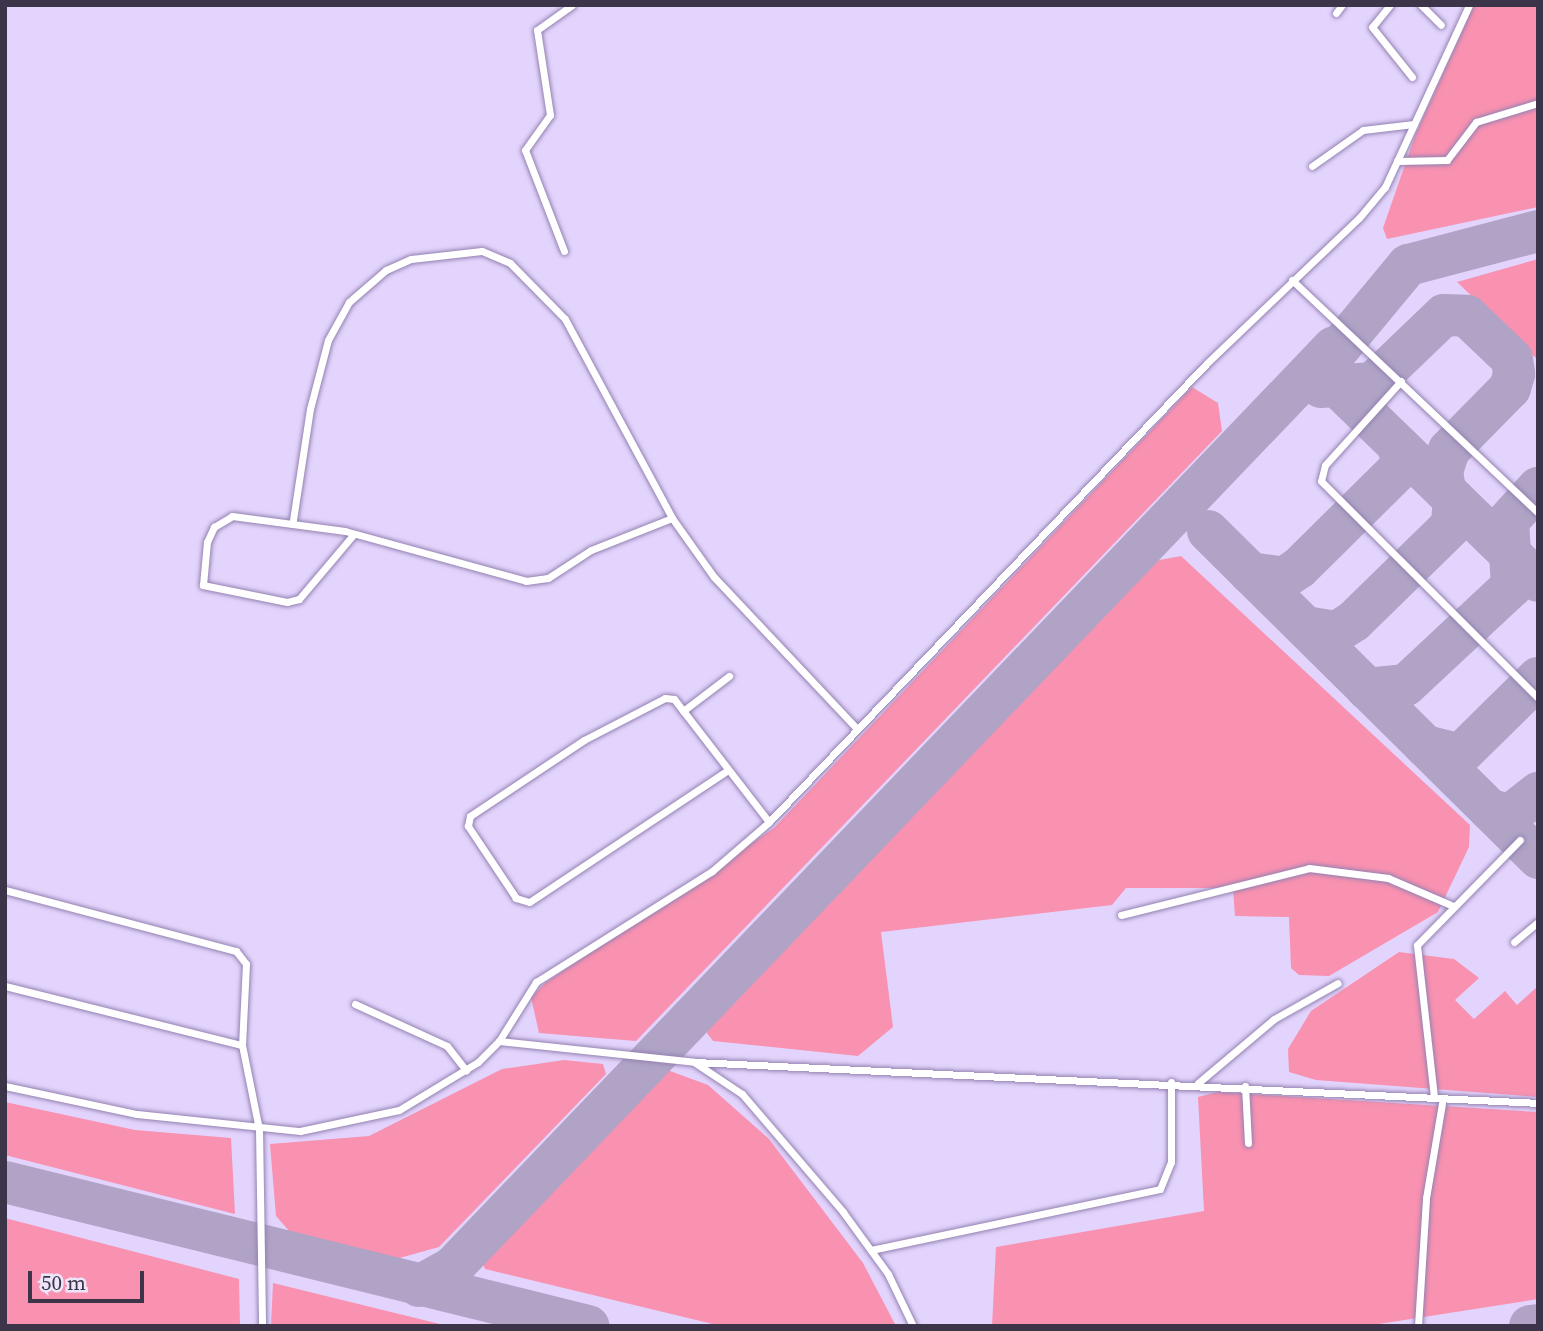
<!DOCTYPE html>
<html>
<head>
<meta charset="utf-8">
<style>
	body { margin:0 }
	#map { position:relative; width:1543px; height:1331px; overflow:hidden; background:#e3d4fd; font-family:"Source Serif 4",serif }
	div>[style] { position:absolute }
	.green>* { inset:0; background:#f991b0 }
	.taxiway>* { height:42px; margin:-21px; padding:0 21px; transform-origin:21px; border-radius:21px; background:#b0a3c6 }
	.roads { filter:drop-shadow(0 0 2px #9382b1) drop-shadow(0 0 2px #9382b1) }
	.lane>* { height:7px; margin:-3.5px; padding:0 3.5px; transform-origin:3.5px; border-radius:3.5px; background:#fff }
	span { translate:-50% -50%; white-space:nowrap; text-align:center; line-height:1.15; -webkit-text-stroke:5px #ede6fa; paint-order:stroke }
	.frame { position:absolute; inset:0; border:7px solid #3c3549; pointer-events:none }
	.scale { position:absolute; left:28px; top:1271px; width:116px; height:32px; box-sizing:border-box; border:4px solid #3c3549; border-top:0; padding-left:9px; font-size:21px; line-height:24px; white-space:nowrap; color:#3c3549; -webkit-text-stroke:5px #ede6fa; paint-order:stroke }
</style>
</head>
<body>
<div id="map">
	<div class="green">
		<div style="clip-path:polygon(1474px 5px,1538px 5px,1538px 207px,1387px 239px,1383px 228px,1416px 133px)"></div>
		<div style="clip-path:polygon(1538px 259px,1538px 360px,1457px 282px)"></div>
		<div style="clip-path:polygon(1192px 387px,1218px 403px,1222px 431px,636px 1041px,539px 1033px,531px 997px,545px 983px,774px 828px)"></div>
		<div style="clip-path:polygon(1181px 556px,1470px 825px,1469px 847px,1438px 912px,1329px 976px,1299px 975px,1291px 968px,1289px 917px,1235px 916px,1233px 888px,1126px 888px,1112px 905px,881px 932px,893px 1027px,858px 1056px,713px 1041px,703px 1028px,1154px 561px)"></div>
		<div style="clip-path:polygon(1399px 952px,1454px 959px,1479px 978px,1455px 1000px,1474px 1019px,1505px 991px,1517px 1005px,1538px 986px,1538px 1097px,1316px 1080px,1289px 1072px,1288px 1049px,1311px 1011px)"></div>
		<div style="clip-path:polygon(564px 1060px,603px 1064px,606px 1074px,439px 1247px,396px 1259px,290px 1232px,276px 1216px,270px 1144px,369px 1136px,502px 1069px)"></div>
		<div style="clip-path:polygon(662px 1068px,708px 1085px,769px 1139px,863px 1263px,896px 1326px,721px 1326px,485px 1269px,481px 1260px)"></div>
		<div style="clip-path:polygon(1218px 1092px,1538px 1112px,1538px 1299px,1366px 1326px,992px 1326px,996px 1247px,1204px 1211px,1198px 1097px)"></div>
		<div style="clip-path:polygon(5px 1102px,135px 1130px,231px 1138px,235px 1214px,5px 1155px)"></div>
		<div style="clip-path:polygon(5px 1218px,239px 1279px,240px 1326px,5px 1326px)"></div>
		<div style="clip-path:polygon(273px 1283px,448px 1326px,271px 1326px)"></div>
	</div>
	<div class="taxiway">
		<div style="left:1538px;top:231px;width:134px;rotate:165.3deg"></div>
		<div style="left:1408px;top:265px;width:121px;rotate:129.6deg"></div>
		<div style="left:1331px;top:358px;width:32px;rotate:74deg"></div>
		<div style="left:1340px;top:389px;width:276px;rotate:44.1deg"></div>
		<div style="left:1321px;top:387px;width:52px;rotate:-4.4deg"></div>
		<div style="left:1373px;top:383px;width:98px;rotate:-43.8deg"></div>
		<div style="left:1444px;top:315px;width:23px;rotate:2deg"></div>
		<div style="left:1467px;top:316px;width:62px;rotate:43.7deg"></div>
		<div style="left:1512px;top:359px;width:15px;rotate:82deg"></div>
		<div style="left:1514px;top:374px;width:15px;rotate:106deg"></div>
		<div style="left:1510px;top:388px;width:87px;rotate:134.5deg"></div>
		<div style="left:1449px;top:450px;width:22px;rotate:108deg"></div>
		<div style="left:1442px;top:471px;width:20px;rotate:81deg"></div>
		<div style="left:1208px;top:531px;width:465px;rotate:44.7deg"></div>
		<div style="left:1250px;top:573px;width:34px;rotate:8deg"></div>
		<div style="left:1284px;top:578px;width:18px;rotate:-34deg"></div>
		<div style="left:1299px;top:568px;width:145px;rotate:-44.7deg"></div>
		<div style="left:1402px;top:466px;width:20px;rotate:-99deg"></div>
		<div style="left:1305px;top:627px;width:32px;rotate:9deg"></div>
		<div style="left:1337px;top:632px;width:20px;rotate:-33deg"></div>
		<div style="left:1354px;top:621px;width:137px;rotate:-44.4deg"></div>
		<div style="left:1452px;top:525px;width:26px;rotate:-86deg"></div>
		<div style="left:1367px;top:689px;width:39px;rotate:-6deg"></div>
		<div style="left:1406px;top:685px;width:145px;rotate:-43deg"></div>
		<div style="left:1512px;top:586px;width:65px;rotate:-93.5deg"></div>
		<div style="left:1508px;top:521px;width:45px;rotate:-47.7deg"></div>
		<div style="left:1425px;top:746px;width:36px;rotate:14deg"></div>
		<div style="left:1460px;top:755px;width:110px;rotate:-44.6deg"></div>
		<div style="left:1490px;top:810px;width:21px;rotate:14deg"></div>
		<div style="left:1510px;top:815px;width:36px;rotate:-38deg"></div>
		<div style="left:5px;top:1182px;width:601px;rotate:13.87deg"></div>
		<div style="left:419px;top:1286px;width:38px;rotate:-29deg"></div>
		<div style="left:452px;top:1268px;width:1275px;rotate:-46.24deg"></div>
		<div style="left:1530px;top:1326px;width:8px;rotate:-7deg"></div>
	</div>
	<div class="roads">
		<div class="lane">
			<div style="left:1390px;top:5px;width:28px;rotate:129deg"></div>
			<div style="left:1372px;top:27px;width:64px;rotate:51.3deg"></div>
			<div style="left:1421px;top:5px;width:28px;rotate:45deg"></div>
			<div style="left:1336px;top:13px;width:10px;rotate:-53deg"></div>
			<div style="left:1397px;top:161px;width:50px;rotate:-1.1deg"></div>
			<div style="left:1447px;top:160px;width:48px;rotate:-52.7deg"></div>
			<div style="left:1476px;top:122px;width:65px;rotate:-17deg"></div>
			<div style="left:1312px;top:166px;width:62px;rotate:-35.2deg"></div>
			<div style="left:1363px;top:130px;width:51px;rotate:-6.7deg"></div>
			<div style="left:564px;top:251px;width:108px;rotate:-111.1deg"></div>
			<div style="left:525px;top:150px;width:43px;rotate:-54.5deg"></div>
			<div style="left:550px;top:115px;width:86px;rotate:-98.7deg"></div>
			<div style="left:537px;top:30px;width:43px;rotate:-35.5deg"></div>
			<div style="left:1292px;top:280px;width:339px;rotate:43.4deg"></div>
			<div style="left:1401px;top:381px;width:113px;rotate:132.1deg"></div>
			<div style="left:1325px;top:465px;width:16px;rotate:104deg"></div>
			<div style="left:1321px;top:481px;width:307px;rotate:45deg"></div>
			<div style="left:293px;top:520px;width:112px;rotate:-81.3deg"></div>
			<div style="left:310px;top:409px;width:71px;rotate:-75.4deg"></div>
			<div style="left:328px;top:340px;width:43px;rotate:-61.1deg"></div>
			<div style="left:349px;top:302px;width:49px;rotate:-40.9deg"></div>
			<div style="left:386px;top:270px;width:27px;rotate:-24deg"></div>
			<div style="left:411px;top:259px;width:71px;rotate:-6.4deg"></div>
			<div style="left:482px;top:251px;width:30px;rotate:23deg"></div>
			<div style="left:510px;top:263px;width:78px;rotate:45.5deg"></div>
			<div style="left:565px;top:319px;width:226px;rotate:61.7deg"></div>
			<div style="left:353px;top:535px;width:84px;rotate:130.2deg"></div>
			<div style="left:299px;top:599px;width:12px;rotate:166deg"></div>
			<div style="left:287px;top:602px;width:86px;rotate:-168.6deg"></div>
			<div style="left:203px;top:585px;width:43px;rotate:-84.7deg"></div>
			<div style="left:207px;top:542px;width:17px;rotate:-65deg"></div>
			<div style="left:214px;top:527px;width:21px;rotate:-31deg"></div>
			<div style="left:232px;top:516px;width:114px;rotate:7.6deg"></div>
			<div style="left:345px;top:531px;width:188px;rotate:15.4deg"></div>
			<div style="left:526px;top:581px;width:22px;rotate:-8deg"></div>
			<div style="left:548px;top:578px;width:51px;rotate:-33.1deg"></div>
			<div style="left:591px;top:550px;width:87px;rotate:-21.6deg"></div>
			<div style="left:672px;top:518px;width:72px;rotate:54.6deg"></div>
			<div style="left:714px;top:577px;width:209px;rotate:46.7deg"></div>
			<div style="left:683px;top:711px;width:58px;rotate:-37.3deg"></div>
			<div style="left:725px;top:772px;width:235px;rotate:146.4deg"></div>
			<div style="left:529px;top:902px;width:14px;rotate:-163deg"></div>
			<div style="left:516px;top:898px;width:87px;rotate:-123.7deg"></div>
			<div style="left:468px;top:826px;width:10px;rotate:-79deg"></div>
			<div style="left:470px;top:816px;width:137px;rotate:-33.7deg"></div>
			<div style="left:584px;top:740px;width:91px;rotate:-27.4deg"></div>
			<div style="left:665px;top:698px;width:9px;rotate:6deg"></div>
			<div style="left:674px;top:699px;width:155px;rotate:52.3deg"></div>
			<div style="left:5px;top:890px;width:239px;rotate:14.8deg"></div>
			<div style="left:236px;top:951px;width:16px;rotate:52deg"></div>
			<div style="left:246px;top:964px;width:81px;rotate:92.8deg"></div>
			<div style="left:242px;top:1045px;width:86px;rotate:78.6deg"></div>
			<div style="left:259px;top:1129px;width:197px;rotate:89.1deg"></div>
			<div style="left:1121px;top:915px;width:194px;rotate:-14deg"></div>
			<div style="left:1309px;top:868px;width:80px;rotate:7.2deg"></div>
			<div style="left:1388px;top:878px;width:71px;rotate:23.3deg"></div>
			<div style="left:1514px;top:942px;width:31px;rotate:-40deg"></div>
			<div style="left:5px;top:986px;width:244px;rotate:14deg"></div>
			<div style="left:355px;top:1004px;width:101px;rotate:24.5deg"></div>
			<div style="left:447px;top:1046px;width:31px;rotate:52deg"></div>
			<div style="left:499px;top:1041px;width:70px;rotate:-57.9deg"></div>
			<div style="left:536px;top:982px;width:208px;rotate:-32.2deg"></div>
			<div style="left:712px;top:871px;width:75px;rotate:-40.7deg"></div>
			<div style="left:769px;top:822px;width:633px;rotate:-46.34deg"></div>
			<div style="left:1206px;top:364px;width:211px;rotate:-43.7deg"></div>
			<div style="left:1359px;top:218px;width:40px;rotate:-50deg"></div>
			<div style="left:1385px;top:187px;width:200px;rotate:-65.2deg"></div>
			<div style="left:695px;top:1062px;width:844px;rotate:2.78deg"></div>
			<div style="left:1198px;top:1083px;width:99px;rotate:-40.1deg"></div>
			<div style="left:1274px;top:1019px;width:73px;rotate:-29.4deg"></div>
			<div style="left:5px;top:1086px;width:135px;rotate:12deg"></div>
			<div style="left:137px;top:1114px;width:164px;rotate:6deg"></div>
			<div style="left:300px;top:1131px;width:101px;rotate:-12deg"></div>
			<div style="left:399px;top:1110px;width:92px;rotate:-31.3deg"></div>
			<div style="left:478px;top:1062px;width:30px;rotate:-45deg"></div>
			<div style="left:499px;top:1041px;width:196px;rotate:6.1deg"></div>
			<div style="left:694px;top:1062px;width:58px;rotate:33.7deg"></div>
			<div style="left:742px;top:1094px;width:155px;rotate:49.4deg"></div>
			<div style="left:843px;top:1212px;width:77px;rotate:54deg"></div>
			<div style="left:888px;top:1274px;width:58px;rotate:64.3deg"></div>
			<div style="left:1245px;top:1086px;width:57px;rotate:87deg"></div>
			<div style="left:1434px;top:1097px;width:153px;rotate:-96.4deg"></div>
			<div style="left:1417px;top:945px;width:147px;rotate:-45.6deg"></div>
			<div style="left:871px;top:1250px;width:295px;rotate:-11.9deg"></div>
			<div style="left:1160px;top:1189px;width:29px;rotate:-68deg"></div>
			<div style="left:1171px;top:1162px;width:80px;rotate:-90deg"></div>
			<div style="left:1418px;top:1326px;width:128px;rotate:-86.4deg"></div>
			<div style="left:1426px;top:1198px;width:101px;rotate:-80.4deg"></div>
		</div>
	</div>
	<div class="frame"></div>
	<div class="scale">50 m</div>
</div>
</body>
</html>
